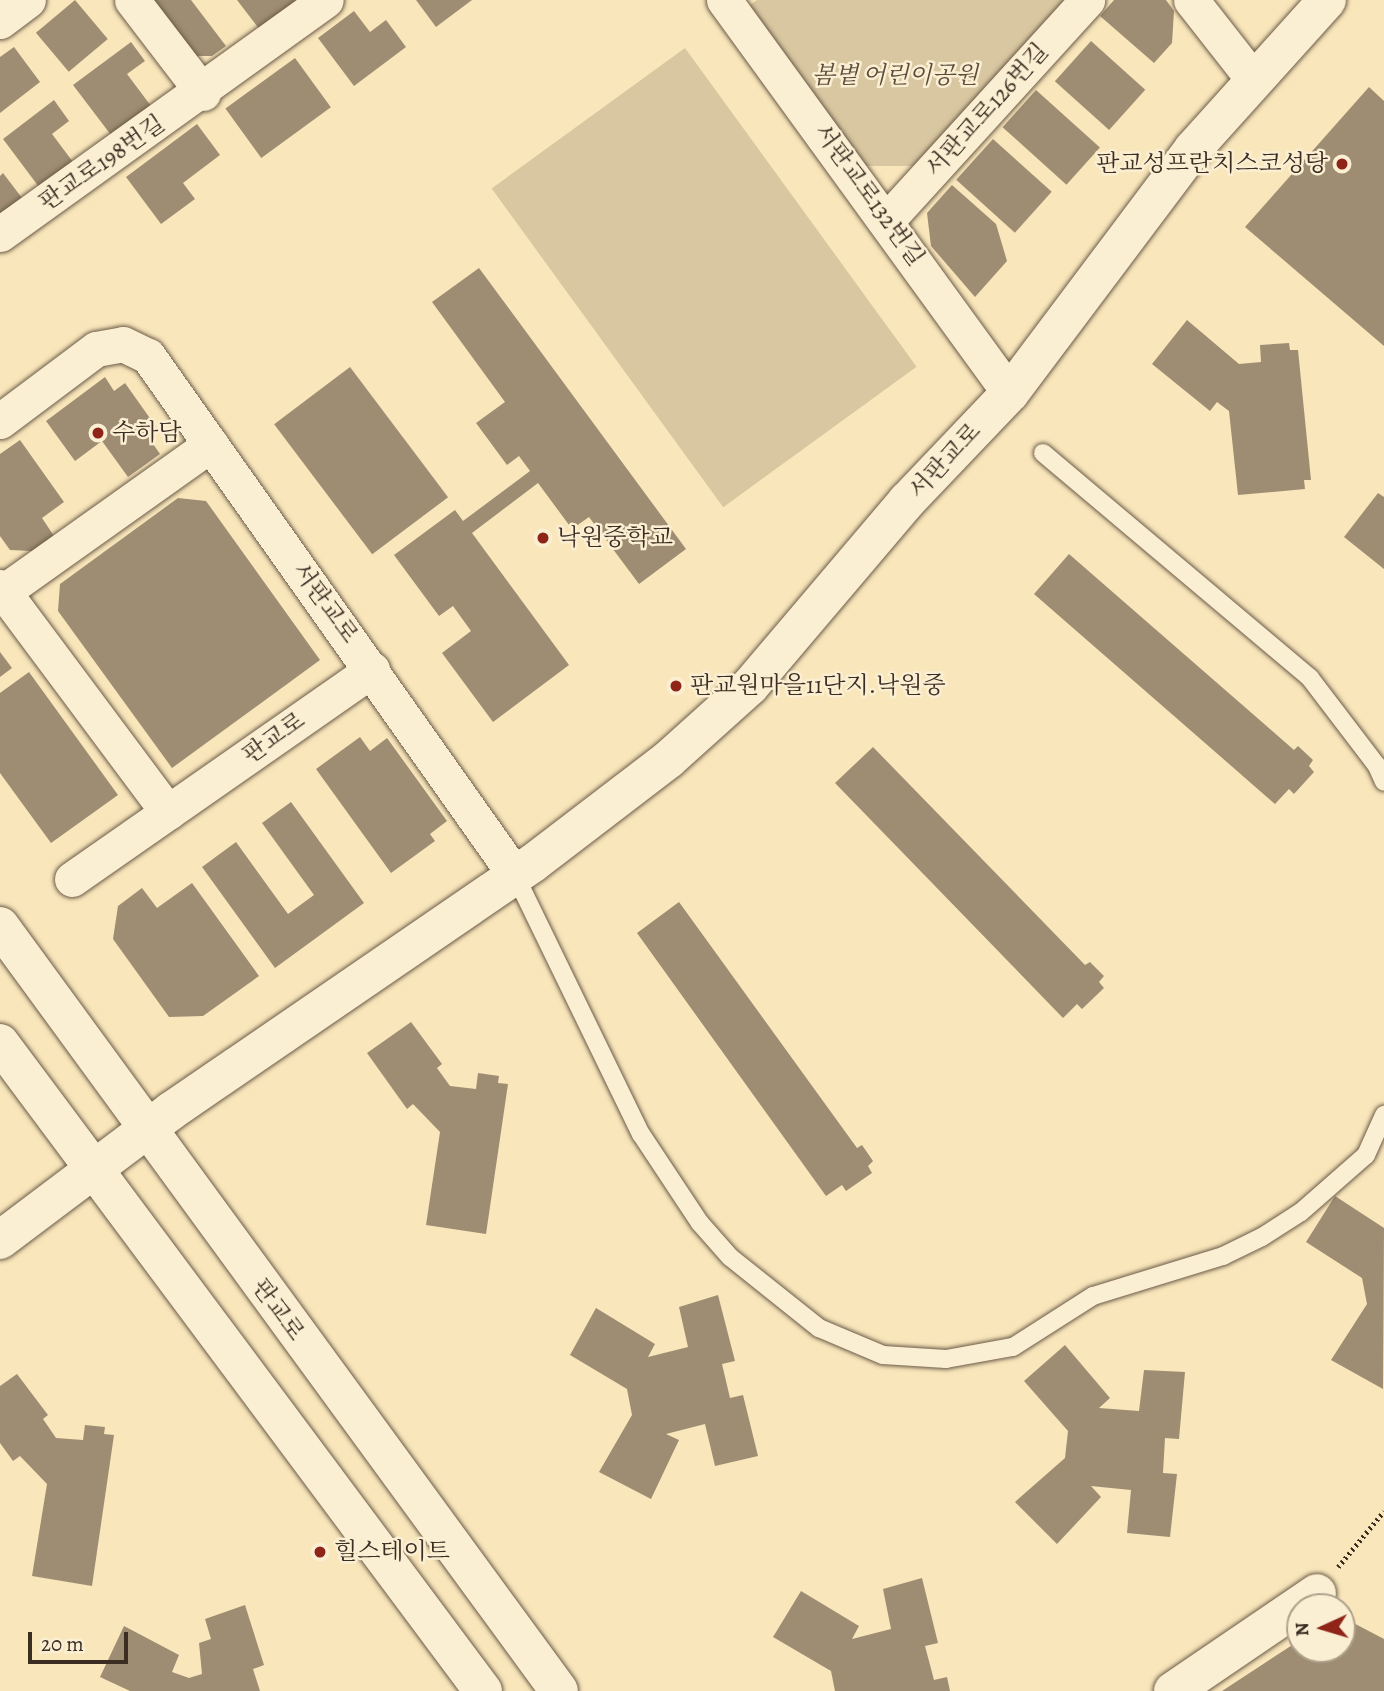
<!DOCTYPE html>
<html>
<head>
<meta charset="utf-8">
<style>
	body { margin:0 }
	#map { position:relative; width:1384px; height:1691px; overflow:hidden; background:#f9e6bb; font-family:Alegreya,"Noto Serif KR",serif }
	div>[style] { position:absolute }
	.green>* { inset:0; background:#d9c7a1; transform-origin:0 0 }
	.building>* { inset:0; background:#9e8d72; transform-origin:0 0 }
	.path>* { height:4.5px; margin-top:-2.25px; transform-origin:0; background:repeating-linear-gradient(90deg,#3c2d22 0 2px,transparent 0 5.5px) }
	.roads { filter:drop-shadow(0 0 2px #6b5b48) drop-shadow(0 0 2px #6b5b48) }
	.service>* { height:18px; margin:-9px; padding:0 9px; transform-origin:9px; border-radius:9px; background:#fbefd3 }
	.minor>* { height:35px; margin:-17.5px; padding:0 17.5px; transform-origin:17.5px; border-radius:17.5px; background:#fbefd3 }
	.tertiary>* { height:38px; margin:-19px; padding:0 19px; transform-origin:19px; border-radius:19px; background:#fbefd3 }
	.secondary>* { height:38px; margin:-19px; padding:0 19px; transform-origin:19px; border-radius:19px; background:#fbefd3 }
	.dots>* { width:19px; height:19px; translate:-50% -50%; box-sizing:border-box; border:4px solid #fbefd3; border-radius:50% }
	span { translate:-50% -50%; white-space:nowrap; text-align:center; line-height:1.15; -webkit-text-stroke:5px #fbefd3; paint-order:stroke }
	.park-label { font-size:24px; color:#5b4c3b; font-style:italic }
	.street-label { font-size:24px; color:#3c2d22 }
	.poi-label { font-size:24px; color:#3c2d22 }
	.right { translate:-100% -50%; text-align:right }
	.left { translate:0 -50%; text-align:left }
	.north { position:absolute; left:1286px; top:1593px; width:70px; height:70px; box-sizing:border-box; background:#fbefd3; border:2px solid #afa18c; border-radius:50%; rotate:266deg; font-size:19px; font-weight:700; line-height:28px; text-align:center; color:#3c2d22 }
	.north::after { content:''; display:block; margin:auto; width:24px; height:32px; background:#8f2418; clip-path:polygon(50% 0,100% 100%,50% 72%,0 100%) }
	.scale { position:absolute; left:28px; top:1632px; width:100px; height:32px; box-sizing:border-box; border:4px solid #3c2d22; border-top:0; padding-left:9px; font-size:21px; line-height:24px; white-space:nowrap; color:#3c2d22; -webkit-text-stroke:5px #fbefd3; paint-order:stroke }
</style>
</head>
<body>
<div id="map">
	<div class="green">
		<div style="clip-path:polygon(757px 0,1067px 0,918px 166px,866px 166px,747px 7px)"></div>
		<div style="left:685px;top:48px;width:394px;height:239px;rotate:54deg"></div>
	</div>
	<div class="building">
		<div style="left:75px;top:0;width:51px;height:51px;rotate:50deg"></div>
		<div style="clip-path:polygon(148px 0,191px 0,226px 46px,212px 56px,190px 56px)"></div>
		<div style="clip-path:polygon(237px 0,299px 0,260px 30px)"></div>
		<div style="clip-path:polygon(416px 0,472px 0,436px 27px)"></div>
		<div style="clip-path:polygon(1114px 0,1166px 0,1174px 11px,1172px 43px,1154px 63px,1100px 16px)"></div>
		<div style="clip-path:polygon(354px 11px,370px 32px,386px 20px,406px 47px,354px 86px,318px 38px)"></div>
		<div style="left:1091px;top:41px;width:73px;height:54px;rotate:42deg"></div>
		<div style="clip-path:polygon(131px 42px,145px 61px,127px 74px,151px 106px,111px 135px,73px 85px)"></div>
		<div style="clip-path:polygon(14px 47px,40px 82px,0 113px,0 57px)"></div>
		<div style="left:295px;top:58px;width:61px;height:86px;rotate:54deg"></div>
		<div style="clip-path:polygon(1369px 87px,1384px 101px,1384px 346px,1245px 227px)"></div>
		<div style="left:1036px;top:90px;width:86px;height:50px;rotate:42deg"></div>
		<div style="clip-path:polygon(54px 100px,69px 121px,52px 134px,73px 162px,39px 187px,3px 139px)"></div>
		<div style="clip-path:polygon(197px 124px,220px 155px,183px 183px,195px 199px,161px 224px,126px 177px)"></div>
		<div style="left:993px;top:139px;width:79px;height:55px;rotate:42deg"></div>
		<div style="clip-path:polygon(3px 173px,22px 198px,0 214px,0 176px)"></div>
		<div style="clip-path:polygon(952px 185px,996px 224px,1007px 261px,975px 297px,931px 246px,927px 213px)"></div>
		<div style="clip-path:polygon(479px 268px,686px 549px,639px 584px,589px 517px,572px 529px,538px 483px,472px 533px,569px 665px,493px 722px,442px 653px,471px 631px,453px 606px,439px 616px,394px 555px,455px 510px,463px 521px,530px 471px,519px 456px,507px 465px,476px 423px,505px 402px,432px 302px)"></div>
		<div style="clip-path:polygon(1187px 320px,1239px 364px,1261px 362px,1260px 345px,1289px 343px,1290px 350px,1298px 350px,1311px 480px,1304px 480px,1305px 489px,1238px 495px,1229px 411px,1217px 402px,1210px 411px,1152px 364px)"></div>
		<div style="left:350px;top:367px;width:163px;height:95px;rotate:53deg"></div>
		<div style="clip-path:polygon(105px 377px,114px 391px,125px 383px,159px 431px,149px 438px,160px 454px,128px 477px,102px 441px,75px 461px,46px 421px)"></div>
		<div style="clip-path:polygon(20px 440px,64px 502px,42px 518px,54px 536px,32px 551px,10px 550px,0 536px,0 454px)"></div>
		<div style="clip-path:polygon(1378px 493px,1384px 497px,1384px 569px,1344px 537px)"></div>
		<div style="clip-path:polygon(178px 498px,206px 501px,320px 660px,172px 768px,58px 611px,60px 584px)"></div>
		<div style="clip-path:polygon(1069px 554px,1294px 750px,1298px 746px,1313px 760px,1309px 766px,1314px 772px,1294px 794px,1289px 789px,1275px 804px,1034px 594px)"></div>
		<div style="clip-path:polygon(0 652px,12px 668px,0 677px)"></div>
		<div style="clip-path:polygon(29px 672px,118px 795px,51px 843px,0 773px,0 693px)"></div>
		<div style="clip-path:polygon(360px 737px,370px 751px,387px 738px,447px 821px,430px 834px,435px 841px,391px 873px,316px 769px)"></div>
		<div style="clip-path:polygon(873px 747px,1085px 965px,1090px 962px,1104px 976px,1099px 982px,1104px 988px,1082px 1009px,1077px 1004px,1063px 1018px,835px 783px)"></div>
		<div style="clip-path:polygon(291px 802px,364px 903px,275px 968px,202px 867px,236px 842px,288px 914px,314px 895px,262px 823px)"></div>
		<div style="clip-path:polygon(192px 883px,259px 976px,203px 1016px,169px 1017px,113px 939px,118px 906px,142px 888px,157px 908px)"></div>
		<div style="clip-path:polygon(679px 902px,857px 1148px,862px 1145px,873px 1161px,868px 1166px,872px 1173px,846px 1191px,842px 1185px,826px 1196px,637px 933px)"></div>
		<div style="clip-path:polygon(411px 1022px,442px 1064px,437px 1068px,450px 1086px,476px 1089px,478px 1073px,499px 1076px,498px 1083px,508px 1084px,486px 1234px,426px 1225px,440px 1132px,413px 1104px,407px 1109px,367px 1053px)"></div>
		<div style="clip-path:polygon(1335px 1196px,1384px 1228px,1383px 1389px,1331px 1360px,1367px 1304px,1362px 1278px,1306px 1242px)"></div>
		<div style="clip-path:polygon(718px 1295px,735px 1361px,722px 1364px,730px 1398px,743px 1395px,758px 1456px,715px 1466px,705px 1424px,666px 1434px,679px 1440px,651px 1499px,599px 1472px,632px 1415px,627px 1389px,570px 1355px,596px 1308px,655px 1344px,648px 1357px,688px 1347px,679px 1307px)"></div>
		<div style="clip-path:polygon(1065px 1345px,1110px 1398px,1099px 1408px,1139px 1411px,1144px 1370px,1185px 1372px,1179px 1439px,1165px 1438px,1163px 1473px,1177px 1474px,1170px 1537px,1127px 1533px,1131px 1490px,1091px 1486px,1101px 1497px,1057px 1544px,1015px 1502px,1065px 1458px,1068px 1431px,1024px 1381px)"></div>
		<div style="clip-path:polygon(17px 1374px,48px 1415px,43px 1419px,56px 1438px,83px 1440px,85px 1425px,105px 1427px,104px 1434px,114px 1435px,92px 1586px,32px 1576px,47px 1484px,20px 1456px,13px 1461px,0 1443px,0 1386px)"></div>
		<div style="clip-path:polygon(922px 1578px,938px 1643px,925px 1646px,934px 1680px,947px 1677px,950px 1691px,835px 1691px,831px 1671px,773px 1637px,801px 1591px,859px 1626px,852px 1639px,891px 1629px,883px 1589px)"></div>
		<div style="clip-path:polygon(245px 1605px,264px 1665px,253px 1669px,260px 1691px,130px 1691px,100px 1677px,124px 1626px,179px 1655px,172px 1672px,189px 1678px,202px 1674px,199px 1643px,211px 1639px,205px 1619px)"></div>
		<div style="clip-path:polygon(1342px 1617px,1384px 1639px,1384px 1691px,1222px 1691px,1300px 1640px,1300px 1649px,1342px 1649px)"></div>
	</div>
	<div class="path">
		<div style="left:1338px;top:1567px;width:72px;rotate:-50.6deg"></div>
	</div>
	<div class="roads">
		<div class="service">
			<div style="left:1043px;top:453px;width:349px;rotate:40.1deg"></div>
			<div style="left:1310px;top:678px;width:111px;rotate:52.7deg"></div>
			<div style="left:1377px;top:766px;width:17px;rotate:66deg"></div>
			<div style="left:515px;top:875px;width:288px;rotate:64.1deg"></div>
			<div style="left:641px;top:1134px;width:107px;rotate:56.5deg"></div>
			<div style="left:700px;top:1223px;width:45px;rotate:48.6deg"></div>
			<div style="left:730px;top:1257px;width:114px;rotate:38.6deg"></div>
			<div style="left:819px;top:1328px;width:69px;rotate:22.9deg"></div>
			<div style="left:883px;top:1355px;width:63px;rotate:3.6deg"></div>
			<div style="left:946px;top:1359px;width:68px;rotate:-10.2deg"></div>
			<div style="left:1013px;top:1347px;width:95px;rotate:-32.5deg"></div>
			<div style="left:1093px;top:1296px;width:136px;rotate:-17.1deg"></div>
			<div style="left:1223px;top:1256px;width:43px;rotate:-26deg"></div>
			<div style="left:1262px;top:1237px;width:46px;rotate:-32.7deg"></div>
			<div style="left:1301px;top:1212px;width:86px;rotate:-41.2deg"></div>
			<div style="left:1366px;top:1155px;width:44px;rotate:-65.8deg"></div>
		</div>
		<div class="minor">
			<div style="left:132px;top:0;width:117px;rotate:52.6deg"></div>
			<div style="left:724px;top:0;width:486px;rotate:54deg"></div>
			<div style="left:1191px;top:0;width:100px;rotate:51.9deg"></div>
			<div style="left:0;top:21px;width:35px;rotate:-37deg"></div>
			<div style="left:888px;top:219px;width:296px;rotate:-47.7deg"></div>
			<div style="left:0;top:234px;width:401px;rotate:-35.7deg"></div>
			<div style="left:0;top:421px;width:120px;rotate:-36.9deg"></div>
			<div style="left:96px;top:349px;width:27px;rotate:-10deg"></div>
			<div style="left:123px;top:344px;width:28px;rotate:26deg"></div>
			<div style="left:148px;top:356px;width:636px;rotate:54.73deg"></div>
			<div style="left:0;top:587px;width:281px;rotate:53.3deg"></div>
			<div style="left:3px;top:592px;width:255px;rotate:-35.4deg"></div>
			<div style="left:72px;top:879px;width:366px;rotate:-34.9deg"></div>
		</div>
		<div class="tertiary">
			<div style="left:0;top:1240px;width:214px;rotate:-37deg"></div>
			<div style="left:171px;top:1111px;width:439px;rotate:-34.4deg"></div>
			<div style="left:533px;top:863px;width:171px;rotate:-37.4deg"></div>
			<div style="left:669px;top:759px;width:109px;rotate:-42deg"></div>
			<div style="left:750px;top:686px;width:243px;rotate:-49.7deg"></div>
			<div style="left:907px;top:501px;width:149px;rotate:-46.4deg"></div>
			<div style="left:1010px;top:393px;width:305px;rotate:-53.1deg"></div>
			<div style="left:1193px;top:149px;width:200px;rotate:-48deg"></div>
			<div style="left:1173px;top:1691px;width:174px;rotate:-34.2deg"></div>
		</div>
		<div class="secondary">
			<div style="left:0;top:926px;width:947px;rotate:53.84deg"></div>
			<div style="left:0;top:1043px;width:808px;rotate:53.3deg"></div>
		</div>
	</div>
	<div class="dots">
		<div style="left:1342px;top:164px;background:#8f2418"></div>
		<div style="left:98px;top:433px;background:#8f2418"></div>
		<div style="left:543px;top:538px;background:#8f2418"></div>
		<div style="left:676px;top:686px;background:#8f2418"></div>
		<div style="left:320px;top:1552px;background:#8f2418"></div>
	</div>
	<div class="park-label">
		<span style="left:895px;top:76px">봄볕 어린이공원</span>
	</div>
	<div class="street-label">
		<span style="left:987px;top:110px;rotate:-48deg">서판교로126번길</span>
		<span style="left:102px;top:163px;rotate:-35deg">판교로198번길</span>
		<span style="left:869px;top:195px;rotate:54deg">서판교로132번길</span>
		<span style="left:945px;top:461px;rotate:-47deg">서판교로</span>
		<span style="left:325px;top:603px;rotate:54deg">서판교로</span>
		<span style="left:274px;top:738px;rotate:-35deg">판교로</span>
		<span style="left:278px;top:1310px;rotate:54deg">판교로</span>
	</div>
	<div class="poi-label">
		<span class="right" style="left:1328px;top:164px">판교성프란치스코성당</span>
		<span class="left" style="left:112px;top:433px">수하담</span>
		<span class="left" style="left:557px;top:538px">낙원중학교</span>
		<span class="left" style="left:690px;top:686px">판교원마을11단지.낙원중</span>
		<span class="left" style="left:334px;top:1552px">힐스테이트</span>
	</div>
	<div class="north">N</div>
	<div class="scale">20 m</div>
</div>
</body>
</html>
